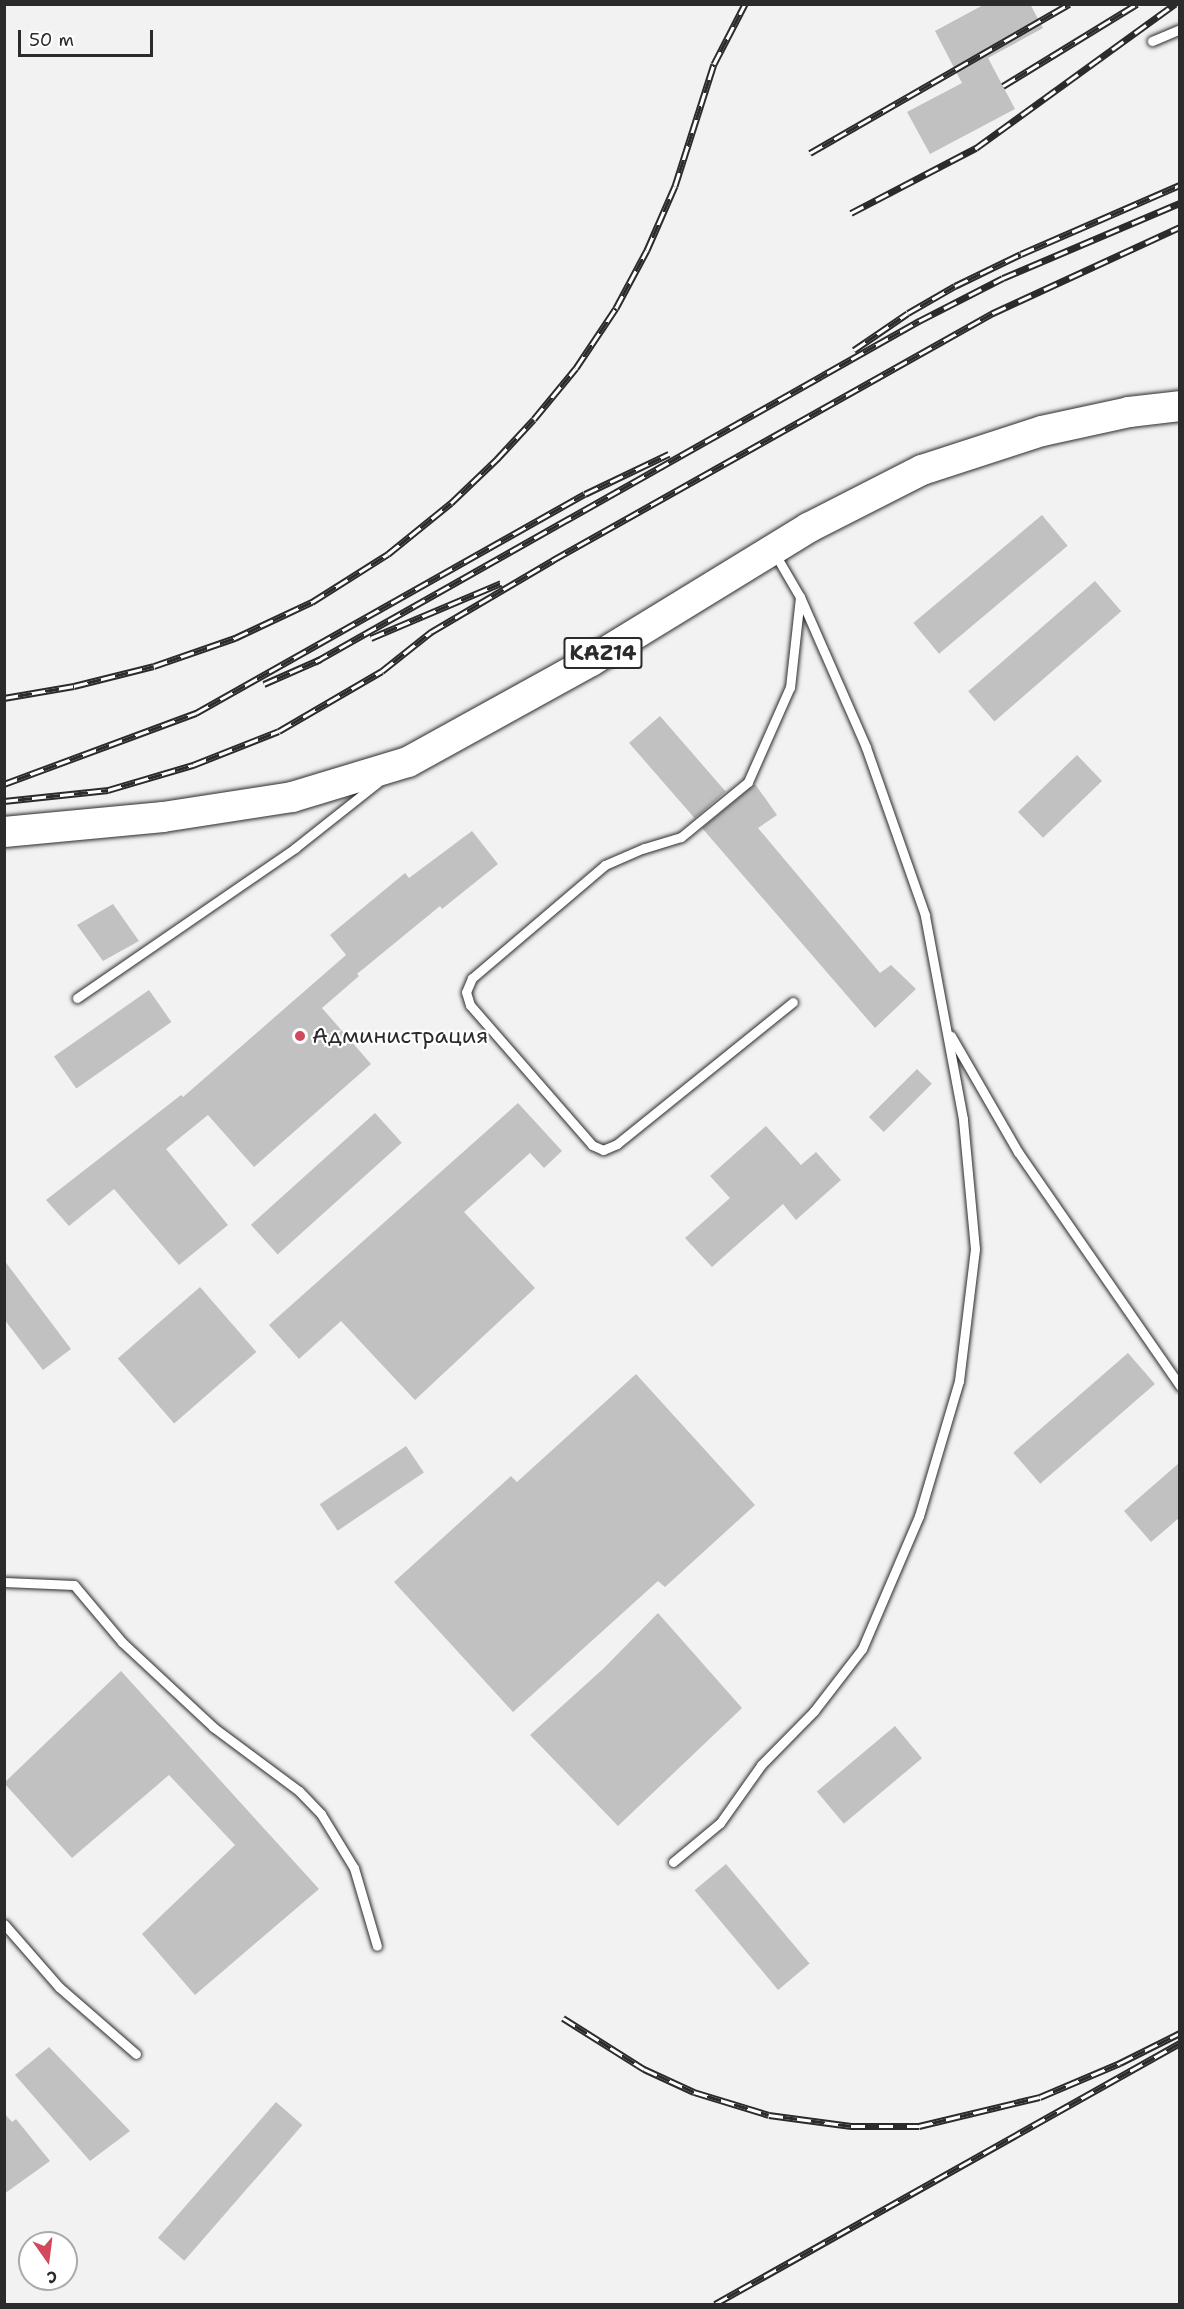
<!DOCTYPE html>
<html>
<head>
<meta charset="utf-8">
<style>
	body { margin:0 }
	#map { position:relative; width:1184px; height:2309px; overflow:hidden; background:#f2f2f2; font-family:"Shantell Sans",sans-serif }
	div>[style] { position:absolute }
	.building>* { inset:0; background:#c1c1c1; transform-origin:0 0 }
	.roads { filter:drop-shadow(0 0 2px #2b2b2b) drop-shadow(0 0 2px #2b2b2b) }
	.service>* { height:9px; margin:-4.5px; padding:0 4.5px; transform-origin:4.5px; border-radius:4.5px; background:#fff }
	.trunk>* { height:30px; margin:-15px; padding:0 15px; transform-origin:15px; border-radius:15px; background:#fff }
	.rail>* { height:7px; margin-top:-3.5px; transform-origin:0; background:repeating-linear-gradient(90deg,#fff 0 14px,#2b2b2b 0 28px); box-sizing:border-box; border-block:2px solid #2b2b2b }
	.dots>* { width:16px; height:16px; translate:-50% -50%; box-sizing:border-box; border:3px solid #fff; border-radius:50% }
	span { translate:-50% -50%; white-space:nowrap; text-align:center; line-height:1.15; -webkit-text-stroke:4.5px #fff; paint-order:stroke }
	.shield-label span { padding:2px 4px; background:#fff; border:2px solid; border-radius:4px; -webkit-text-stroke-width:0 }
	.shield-label { font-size:21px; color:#2b2b2b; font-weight:700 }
	.poi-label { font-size:22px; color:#2b2b2b }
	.left { translate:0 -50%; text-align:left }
	.frame { position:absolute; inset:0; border:6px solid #2b2b2b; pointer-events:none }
	.north { position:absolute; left:18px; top:2231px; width:60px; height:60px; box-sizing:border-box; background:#fff; border:2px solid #aaa; border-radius:50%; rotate:166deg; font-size:16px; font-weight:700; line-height:24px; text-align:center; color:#2b2b2b }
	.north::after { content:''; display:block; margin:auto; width:21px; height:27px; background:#d1495b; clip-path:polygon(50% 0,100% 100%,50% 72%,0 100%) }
	.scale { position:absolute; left:18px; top:30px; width:135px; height:27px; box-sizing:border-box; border:3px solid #2b2b2b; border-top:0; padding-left:8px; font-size:18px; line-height:21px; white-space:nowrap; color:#2b2b2b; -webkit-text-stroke:4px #fff; paint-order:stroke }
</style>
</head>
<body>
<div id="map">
	<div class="building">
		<div style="clip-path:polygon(985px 4px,1030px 4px,1043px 28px,988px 58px,1015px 109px,930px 154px,907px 112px,962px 83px,935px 31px)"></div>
		<div style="left:1042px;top:515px;width:40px;height:168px;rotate:50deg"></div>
		<div style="left:1095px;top:581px;width:40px;height:168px;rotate:49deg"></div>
		<div style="left:660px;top:716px;width:100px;height:41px;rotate:49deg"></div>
		<div style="left:1077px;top:755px;width:36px;height:82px;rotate:46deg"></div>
		<div style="clip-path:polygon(755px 784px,777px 815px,758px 828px,880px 973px,891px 965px,916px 989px,875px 1028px,702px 828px)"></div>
		<div style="clip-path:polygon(472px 831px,498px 864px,442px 909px,440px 906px,357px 974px,359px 976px,322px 1008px,371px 1064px,254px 1167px,208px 1115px,166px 1149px,228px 1225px,179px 1265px,114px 1189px,69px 1226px,46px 1200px,181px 1095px,183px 1097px,346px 955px,330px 935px,405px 873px,409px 878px)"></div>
		<div style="clip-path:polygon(113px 904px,139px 941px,103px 961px,77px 925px)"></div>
		<div style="left:149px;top:990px;width:39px;height:116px;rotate:55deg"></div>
		<div style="left:917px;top:1069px;width:21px;height:68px;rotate:45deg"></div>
		<div style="clip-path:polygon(518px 1103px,562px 1151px,544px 1168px,530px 1153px,464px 1212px,535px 1288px,415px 1400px,341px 1321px,299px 1359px,269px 1325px)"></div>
		<div style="left:375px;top:1113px;width:40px;height:167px;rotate:48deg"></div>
		<div style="clip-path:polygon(766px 1126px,801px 1165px,816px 1152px,841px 1180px,796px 1220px,783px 1204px,712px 1267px,685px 1238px,730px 1198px,710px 1176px)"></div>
		<div style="clip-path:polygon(4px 1260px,71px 1349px,43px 1370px,4px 1319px)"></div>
		<div style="left:200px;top:1287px;width:86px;height:109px;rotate:49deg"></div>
		<div style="left:1128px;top:1353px;width:41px;height:152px;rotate:49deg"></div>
		<div style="clip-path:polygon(636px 1374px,755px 1505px,665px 1587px,658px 1581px,513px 1712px,394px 1582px,511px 1476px,517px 1482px)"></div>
		<div style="left:406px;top:1446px;width:32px;height:104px;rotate:56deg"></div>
		<div style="clip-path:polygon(1179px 1463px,1179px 1518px,1151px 1542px,1124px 1511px)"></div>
		<div style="clip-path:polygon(658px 1613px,742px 1708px,618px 1826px,530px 1735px,604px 1668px)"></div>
		<div style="clip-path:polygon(121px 1671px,319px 1889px,195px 1995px,142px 1934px,235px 1845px,169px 1775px,72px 1858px,4px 1783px)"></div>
		<div style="left:895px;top:1726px;width:42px;height:102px;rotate:50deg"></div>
		<div style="left:726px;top:1864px;width:130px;height:41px;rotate:50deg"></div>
		<div style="clip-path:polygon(49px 2047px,130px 2131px,90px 2161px,15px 2075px)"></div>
		<div style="left:276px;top:2102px;width:35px;height:180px;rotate:41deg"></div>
		<div style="clip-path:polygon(4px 2113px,12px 2122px,16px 2119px,50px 2161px,4px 2194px)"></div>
	</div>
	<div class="roads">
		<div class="service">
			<div style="left:1152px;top:41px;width:30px;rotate:-23deg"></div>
			<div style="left:775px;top:554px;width:50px;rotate:59.8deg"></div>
			<div style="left:800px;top:597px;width:91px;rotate:96.3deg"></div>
			<div style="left:790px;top:687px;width:104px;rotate:113.9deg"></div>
			<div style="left:748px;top:782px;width:87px;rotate:140.6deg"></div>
			<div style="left:681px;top:837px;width:39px;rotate:163deg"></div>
			<div style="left:644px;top:848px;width:43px;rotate:156.4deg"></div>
			<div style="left:605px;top:865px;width:175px;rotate:139.6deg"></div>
			<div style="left:472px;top:978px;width:15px;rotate:113deg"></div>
			<div style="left:466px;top:992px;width:14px;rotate:73deg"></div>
			<div style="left:470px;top:1005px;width:186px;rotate:48.9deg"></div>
			<div style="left:592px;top:1145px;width:12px;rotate:24deg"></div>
			<div style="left:603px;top:1150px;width:15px;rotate:-23deg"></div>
			<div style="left:617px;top:1144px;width:226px;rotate:-38.9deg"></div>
			<div style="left:77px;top:998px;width:265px;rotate:-34.5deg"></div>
			<div style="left:295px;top:848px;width:105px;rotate:-38.4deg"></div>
			<div style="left:951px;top:1036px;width:134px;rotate:60deg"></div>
			<div style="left:1018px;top:1152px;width:285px;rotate:55.3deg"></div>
			<div style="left:4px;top:1582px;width:70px;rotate:2.5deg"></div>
			<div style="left:74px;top:1585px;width:75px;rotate:49.9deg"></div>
			<div style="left:122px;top:1642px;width:125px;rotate:43deg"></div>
			<div style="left:213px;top:1727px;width:107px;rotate:36.7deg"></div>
			<div style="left:299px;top:1791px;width:32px;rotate:46deg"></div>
			<div style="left:321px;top:1814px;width:63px;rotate:58.6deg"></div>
			<div style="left:354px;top:1868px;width:81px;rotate:73.6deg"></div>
			<div style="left:673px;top:1862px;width:61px;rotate:-39.7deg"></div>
			<div style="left:720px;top:1823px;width:71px;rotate:-54.7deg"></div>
			<div style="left:761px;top:1765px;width:76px;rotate:-45.5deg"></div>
			<div style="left:814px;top:1711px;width:78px;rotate:-52.3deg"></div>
			<div style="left:862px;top:1649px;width:145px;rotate:-66.8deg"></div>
			<div style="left:919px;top:1516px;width:141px;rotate:-73.5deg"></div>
			<div style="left:959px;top:1381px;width:133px;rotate:-83.1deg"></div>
			<div style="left:975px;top:1249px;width:131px;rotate:-95.3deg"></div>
			<div style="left:963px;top:1119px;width:208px;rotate:-100.6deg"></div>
			<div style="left:925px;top:915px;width:178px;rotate:-109.4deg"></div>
			<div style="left:866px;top:747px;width:164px;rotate:-113.7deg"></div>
			<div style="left:4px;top:1924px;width:84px;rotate:48.9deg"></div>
			<div style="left:59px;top:1987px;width:102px;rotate:41deg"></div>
		</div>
		<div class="trunk">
			<div style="left:4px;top:832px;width:160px;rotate:-5.4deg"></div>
			<div style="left:163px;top:817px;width:131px;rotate:-8.8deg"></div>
			<div style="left:292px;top:797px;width:121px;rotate:-16.8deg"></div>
			<div style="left:408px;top:762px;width:209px;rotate:-28.9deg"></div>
			<div style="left:591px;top:661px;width:255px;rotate:-31.5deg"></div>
			<div style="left:808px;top:528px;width:128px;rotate:-27deg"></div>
			<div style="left:922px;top:470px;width:126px;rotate:-18deg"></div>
			<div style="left:1042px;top:431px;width:89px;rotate:-12.3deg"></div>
			<div style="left:1129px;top:412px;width:51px;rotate:-6.7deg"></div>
		</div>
	</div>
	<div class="rail">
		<div style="left:1003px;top:86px;width:157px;rotate:-31.5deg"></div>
		<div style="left:810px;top:153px;width:299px;rotate:-29.9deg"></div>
		<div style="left:851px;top:213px;width:141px;rotate:-27.5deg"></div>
		<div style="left:976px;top:148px;width:246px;rotate:-35.9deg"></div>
		<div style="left:854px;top:350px;width:65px;rotate:-34.4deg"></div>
		<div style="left:908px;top:313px;width:54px;rotate:-29.9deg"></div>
		<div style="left:955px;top:286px;width:73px;rotate:-25.9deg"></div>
		<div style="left:1021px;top:254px;width:173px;rotate:-23.5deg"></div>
		<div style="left:371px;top:638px;width:141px;rotate:-22.9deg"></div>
		<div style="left:315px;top:662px;width:694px;rotate:-29.45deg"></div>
		<div style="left:919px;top:321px;width:94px;rotate:-27.1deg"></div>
		<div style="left:1003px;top:278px;width:192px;rotate:-23deg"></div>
		<div style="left:264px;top:684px;width:62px;rotate:-23.7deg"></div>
		<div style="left:4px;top:698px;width:71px;rotate:-9.7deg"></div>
		<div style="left:74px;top:686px;width:82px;rotate:-14deg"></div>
		<div style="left:154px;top:666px;width:86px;rotate:-19.1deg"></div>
		<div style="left:235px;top:638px;width:85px;rotate:-25.1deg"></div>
		<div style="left:312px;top:602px;width:90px;rotate:-32.3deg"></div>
		<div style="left:388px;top:554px;width:81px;rotate:-39deg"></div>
		<div style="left:451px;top:503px;width:64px;rotate:-43.7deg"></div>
		<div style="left:497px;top:459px;width:54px;rotate:-47.2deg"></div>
		<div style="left:534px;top:419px;width:66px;rotate:-50.5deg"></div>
		<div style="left:576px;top:368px;width:72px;rotate:-56.3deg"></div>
		<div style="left:616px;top:308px;width:66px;rotate:-61.9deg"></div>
		<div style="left:647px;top:250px;width:70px;rotate:-66.4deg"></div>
		<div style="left:675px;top:186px;width:128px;rotate:-72.3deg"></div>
		<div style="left:714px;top:64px;width:68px;rotate:-62.7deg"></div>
		<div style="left:4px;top:784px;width:205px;rotate:-20.3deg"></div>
		<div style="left:196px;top:713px;width:446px;rotate:-29.4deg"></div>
		<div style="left:585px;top:494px;width:93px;rotate:-25.5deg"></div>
		<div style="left:4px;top:801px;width:105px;rotate:-6deg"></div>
		<div style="left:108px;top:790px;width:89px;rotate:-16.4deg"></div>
		<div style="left:193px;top:765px;width:92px;rotate:-21.6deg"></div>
		<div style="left:279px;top:731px;width:119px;rotate:-30.2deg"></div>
		<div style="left:382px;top:671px;width:63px;rotate:-38.5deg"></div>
		<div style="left:431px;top:632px;width:142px;rotate:-30.5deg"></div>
		<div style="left:553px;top:560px;width:505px;rotate:-29.31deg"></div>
		<div style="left:993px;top:313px;width:206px;rotate:-24.7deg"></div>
		<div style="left:563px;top:2018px;width:96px;rotate:32.2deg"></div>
		<div style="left:644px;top:2069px;width:55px;rotate:24.7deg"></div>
		<div style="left:694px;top:2092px;width:78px;rotate:17deg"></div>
		<div style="left:769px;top:2115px;width:83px;rotate:7.6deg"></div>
		<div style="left:851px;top:2126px;width:68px"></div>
		<div style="left:919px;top:2126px;width:124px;rotate:-13.5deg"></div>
		<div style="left:1040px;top:2097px;width:87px;rotate:-23deg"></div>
		<div style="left:1120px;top:2063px;width:67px;rotate:-26.6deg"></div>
		<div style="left:715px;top:2304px;width:533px;rotate:-29.31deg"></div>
	</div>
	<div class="dots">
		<div style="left:300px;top:1036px;background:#d1495b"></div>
	</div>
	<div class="shield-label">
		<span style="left:603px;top:653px">KAZ14</span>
	</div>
	<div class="poi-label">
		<span class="left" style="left:312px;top:1036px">Администрация</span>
	</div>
	<div class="frame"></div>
	<div class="north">С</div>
	<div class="scale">50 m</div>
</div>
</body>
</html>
